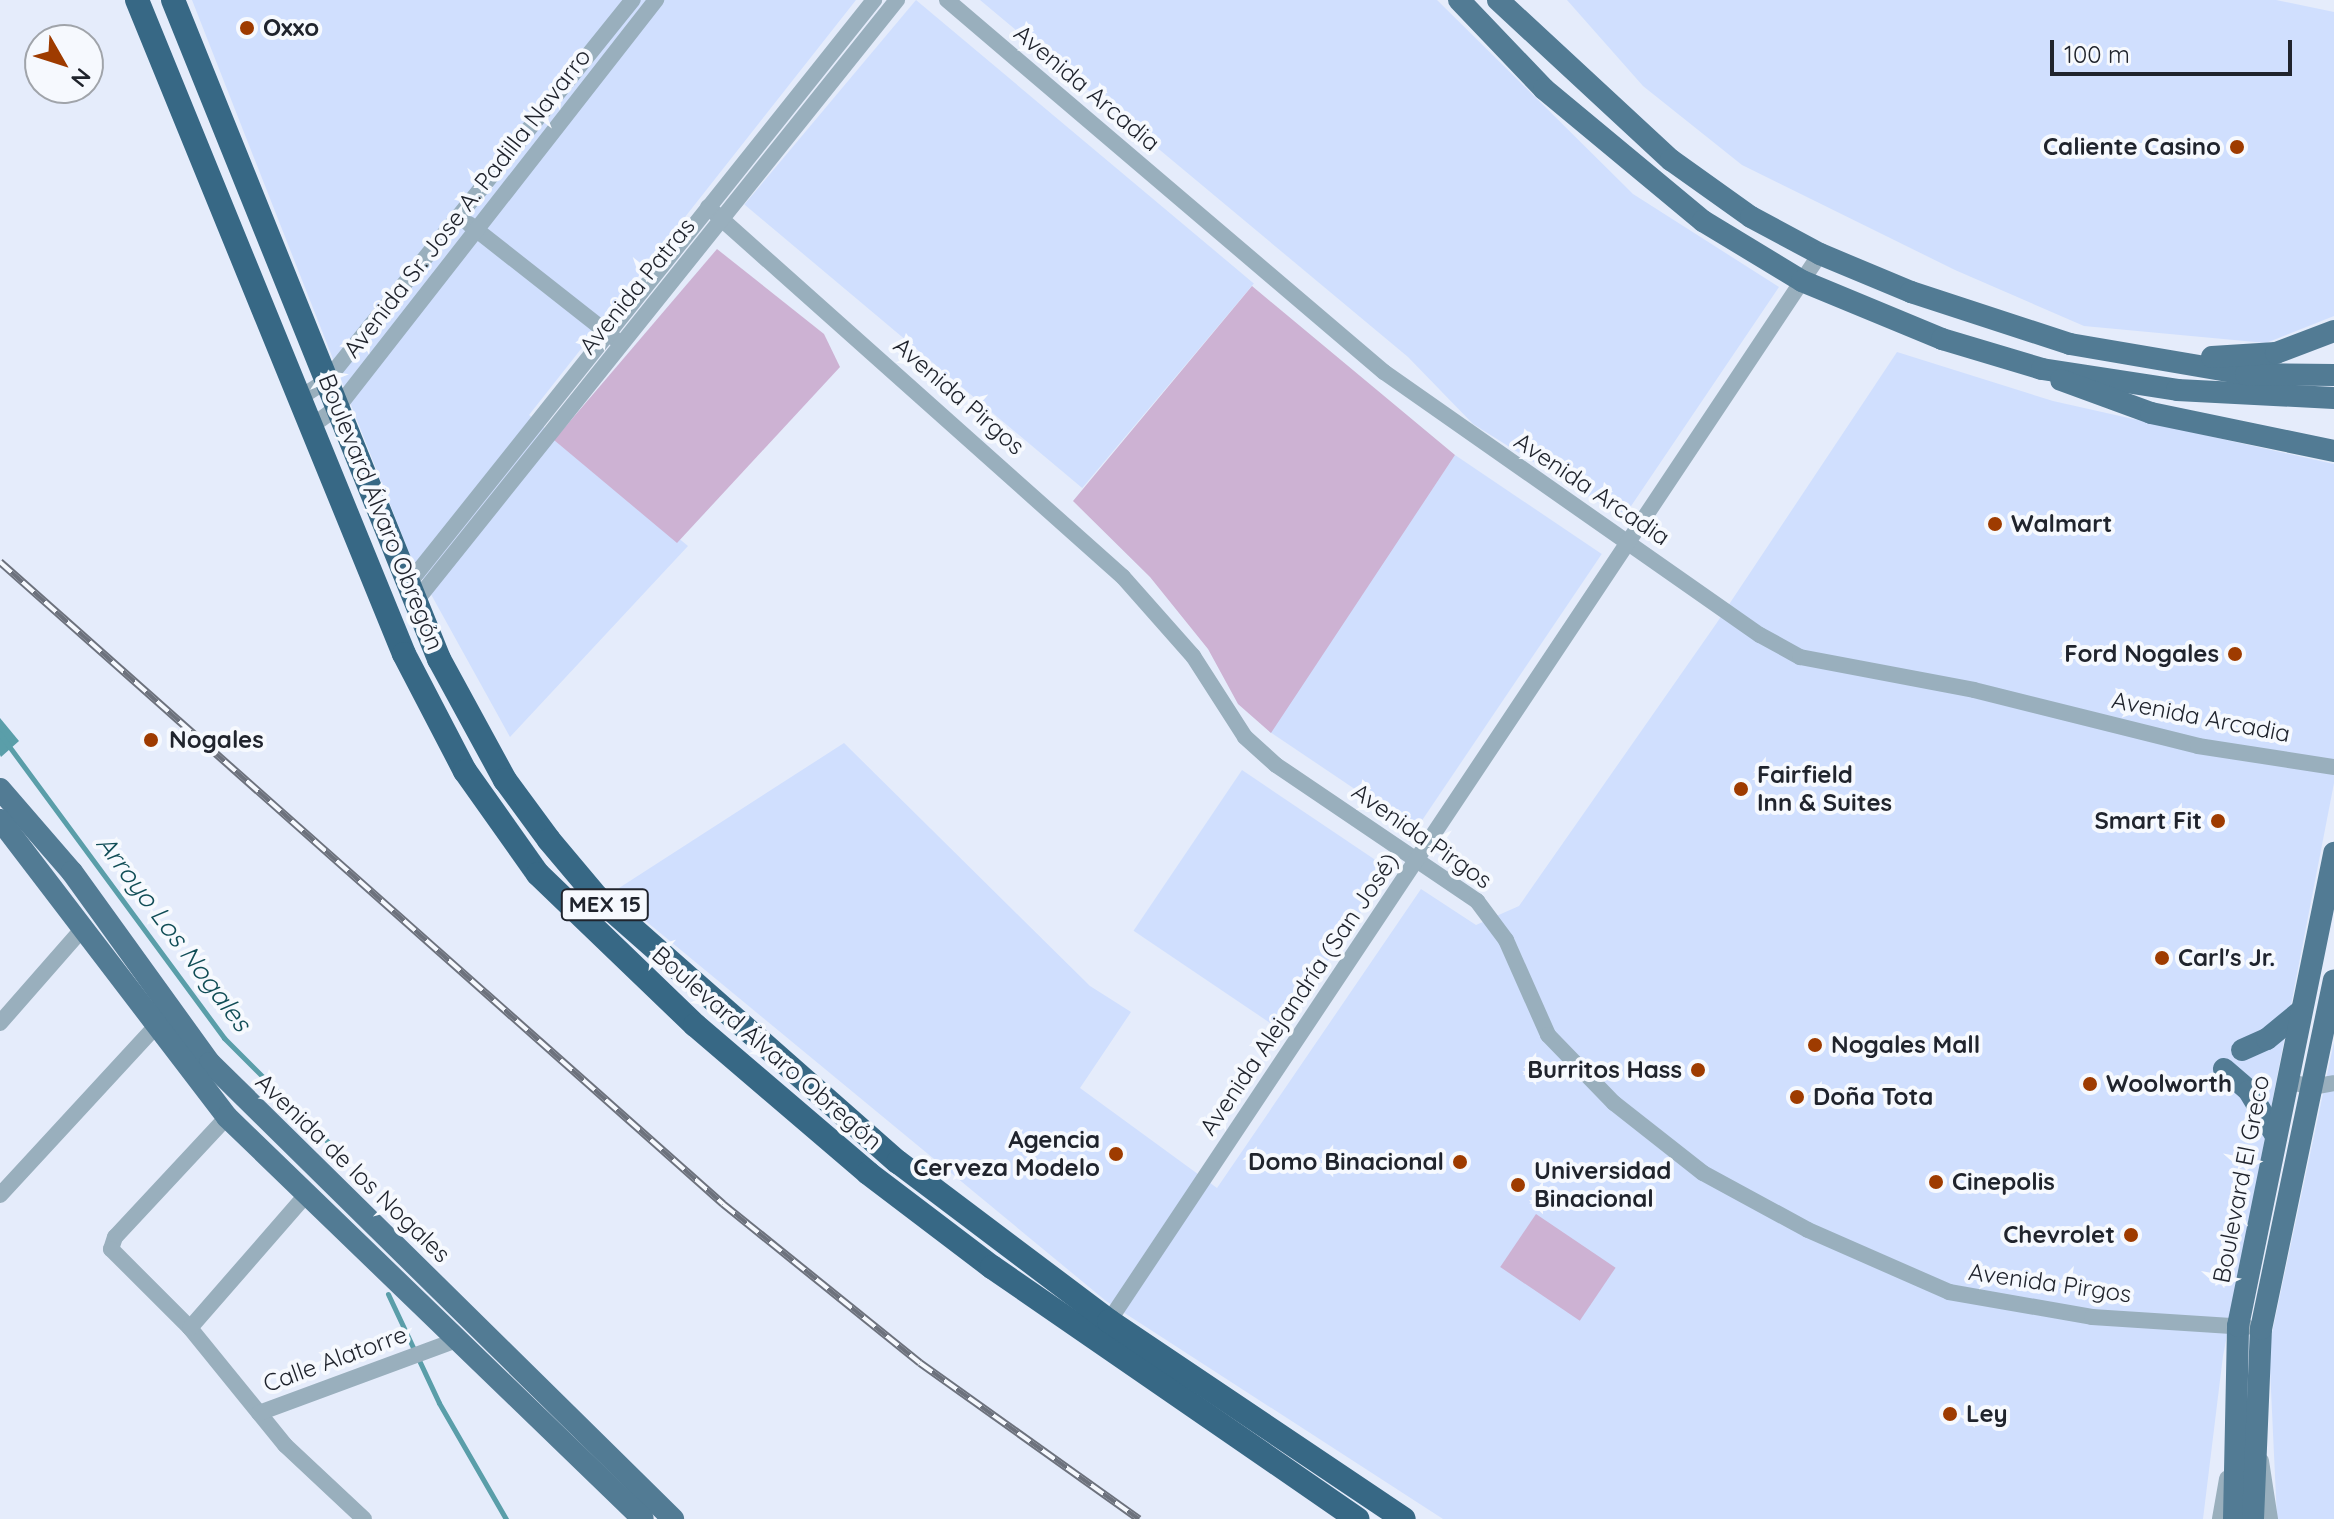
<!DOCTYPE html>
<html>
<head>
<meta charset="utf-8">
<style>
	body { margin:0 }
	#map { position:relative; width:2334px; height:1519px; overflow:hidden; background:#e5ecfb; font-family:Quicksand,sans-serif }
	div>[style] { position:absolute }
	.built>* { inset:0; background:#d0dffe; transform-origin:0 0 }
	.green>* { inset:0; background:#cdb2d3; transform-origin:0 0 }
	.water>* { inset:0; background:#5a9ea9 }
	.stream>* { height:5px; margin:-2.5px; padding:0 2.5px; transform-origin:2.5px; border-radius:2.5px; background:#5a9ea9 }
	.minor>* { height:16px; margin:-8px; padding:0 8px; transform-origin:8px; border-radius:8px; background:#99afbd }
	.major>* { height:22px; margin:-11px; padding:0 11px; transform-origin:11px; border-radius:11px; background:#527b94 }
	.highway>* { height:24px; margin:-12px; padding:0 12px; transform-origin:12px; border-radius:12px; background:#376885 }
	.rail>* { height:8px; margin-top:-4px; transform-origin:0; background:repeating-linear-gradient(90deg,#f6f9fe 0 15px,#6d727d 0 30px); box-sizing:border-box; border-block:2px solid #6d727d }
	.dots>* { width:22px; height:22px; translate:-50% -50%; box-sizing:border-box; border:4px solid #f6f9fe; border-radius:50% }
	span { translate:-50% -50%; white-space:nowrap; text-align:center; line-height:1.15; -webkit-text-stroke:8px #f6f9fe; paint-order:stroke }
	.shield-label span { padding:2px 6px; background:#f6f9fe; border:2px solid; border-radius:6px; -webkit-text-stroke-width:0 }
	.shield-label { font-size:22px; color:#20242d; font-weight:700 }
	.poi-label { font-size:24px; color:#20242d; font-weight:700 }
	.left { translate:0 -50%; text-align:left }
	.right { translate:-100% -50%; text-align:right }
	.street-label { font-size:24px; color:#20242d }
	.water-label { font-size:26px; color:#104d56; font-style:italic }
	.north { position:absolute; left:24px; top:24px; width:80px; height:80px; box-sizing:border-box; background:#f6f9fe; border:2px solid #a0a4aa; border-radius:50%; rotate:129deg; font-size:22px; font-weight:700; line-height:32px; text-align:center; color:#20242d }
	.north::after { content:''; display:block; margin:auto; width:28px; height:36px; background:#9e3b00; clip-path:polygon(50% 0,100% 100%,50% 72%,0 100%) }
	.scale { position:absolute; left:2050px; top:40px; width:242px; height:36px; box-sizing:border-box; border:4px solid #20242d; border-top:0; padding-left:10px; font-size:24px; line-height:28px; white-space:nowrap; color:#20242d; -webkit-text-stroke:6px #f6f9fe; paint-order:stroke }
</style>
</head>
<body>
<div id="map">
	<div class="built">
		<div style="clip-path:polygon(192px 0,856px 0,529px 415px,688px 546px,510px 737px,412px 560px)"></div>
		<div style="left:916px;top:0;width:441px;height:267px;rotate:40deg"></div>
		<div style="clip-path:polygon(980px 0,1437px 0,1633px 194px,1779px 287px,1623px 518px,1473px 424px,1408px 357px)"></div>
		<div style="clip-path:polygon(1567px 0,2276px 0,2334px 12px,2334px 316px,2266px 343px,2084px 326px,1955px 270px,1742px 165px,1643px 86px)"></div>
		<div style="clip-path:polygon(1897px 352px,2053px 401px,2334px 464px,2334px 783px,2223px 1356px,2203px 1519px,1443px 1519px,1106px 1301px,636px 913px,619px 888px,844px 743px,1090px 986px,1131px 1012px,1080px 1088px,1217px 1188px,1421px 889px,1476px 925px,1519px 906px,1716px 624px)"></div>
		<div style="left:1455px;top:455px;width:177px;height:333px;rotate:34deg"></div>
		<div style="left:1242px;top:770px;width:178px;height:194px;rotate:34deg"></div>
		<div style="clip-path:polygon(2334px 1042px,2334px 1519px,2277px 1519px,2269px 1347px)"></div>
	</div>
	<div class="green">
		<div style="clip-path:polygon(717px 249px,824px 334px,840px 367px,677px 543px,554px 440px)"></div>
		<div style="clip-path:polygon(1252px 286px,1455px 455px,1271px 733px,1238px 704px,1208px 649px,1150px 577px,1073px 501px)"></div>
		<div style="left:1536px;top:1214px;width:96px;height:64px;rotate:34deg"></div>
	</div>
	<div class="water">
		<div style="clip-path:polygon(0 718px,19px 741px,1px 757px,0 755px)"></div>
	</div>
	<div class="stream">
		<div style="left:0;top:734px;width:378px;rotate:53.6deg"></div>
		<div style="left:224px;top:1038px;width:150px;rotate:45deg"></div>
		<div style="left:388px;top:1294px;width:120px;rotate:64.9deg"></div>
		<div style="left:439px;top:1403px;width:134px;rotate:60deg"></div>
	</div>
	<div class="minor">
		<div style="left:947px;top:0;width:574px;rotate:40.41deg"></div>
		<div style="left:1384px;top:372px;width:459px;rotate:35deg"></div>
		<div style="left:1760px;top:635px;width:46px;rotate:28.8deg"></div>
		<div style="left:1800px;top:657px;width:177px;rotate:10.7deg"></div>
		<div style="left:1974px;top:690px;width:231px;rotate:14deg"></div>
		<div style="left:2198px;top:746px;width:138px;rotate:8.8deg"></div>
		<div style="left:708px;top:207px;width:556px;rotate:41.72deg"></div>
		<div style="left:1123px;top:577px;width:106px;rotate:48.5deg"></div>
		<div style="left:1193px;top:656px;width:96px;rotate:57.3deg"></div>
		<div style="left:1245px;top:737px;width:42px;rotate:42.1deg"></div>
		<div style="left:1276px;top:765px;width:243px;rotate:34.1deg"></div>
		<div style="left:1477px;top:901px;width:49px;rotate:53.4deg"></div>
		<div style="left:1506px;top:940px;width:104px;rotate:66.1deg"></div>
		<div style="left:1548px;top:1035px;width:95px;rotate:45.9deg"></div>
		<div style="left:1614px;top:1103px;width:113px;rotate:38.2deg"></div>
		<div style="left:1703px;top:1173px;width:119px;rotate:28.5deg"></div>
		<div style="left:1808px;top:1230px;width:154px;rotate:23.7deg"></div>
		<div style="left:1949px;top:1292px;width:145px;rotate:9.9deg"></div>
		<div style="left:2092px;top:1317px;width:155px;rotate:3.7deg"></div>
		<div style="left:469px;top:224px;width:184px;rotate:38.2deg"></div>
		<div style="left:298px;top:399px;width:35px;rotate:-33deg"></div>
		<div style="left:327px;top:380px;width:488px;rotate:-51.2deg"></div>
		<div style="left:309px;top:428px;width:36px;rotate:-36deg"></div>
		<div style="left:338px;top:407px;width:517px;rotate:-52deg"></div>
		<div style="left:409px;top:583px;width:746px;rotate:-51.42deg"></div>
		<div style="left:416px;top:601px;width:770px;rotate:-51.33deg"></div>
		<div style="left:0;top:1023px;width:128px;rotate:-48.8deg"></div>
		<div style="left:2286px;top:1081px;width:27px;rotate:13deg"></div>
		<div style="left:2312px;top:1087px;width:22px;rotate:-10deg"></div>
		<div style="left:227px;top:1117px;width:164px;rotate:133deg"></div>
		<div style="left:115px;top:1237px;width:13px;rotate:108deg"></div>
		<div style="left:111px;top:1249px;width:112px;rotate:45deg"></div>
		<div style="left:190px;top:1328px;width:151px;rotate:50.9deg"></div>
		<div style="left:285px;top:1445px;width:108px;rotate:43.1deg"></div>
		<div style="left:0;top:1195px;width:229px;rotate:-47.3deg"></div>
		<div style="left:1109px;top:1321px;width:1282px;rotate:-56.32deg"></div>
		<div style="left:190px;top:1328px;width:178px;rotate:-48.9deg"></div>
		<div style="left:259px;top:1413px;width:210px;rotate:-20.3deg"></div>
		<div style="left:2261px;top:1461px;width:59px;rotate:81.2deg"></div>
		<div style="left:2220px;top:1519px;width:41px;rotate:-80.1deg"></div>
	</div>
	<div class="major">
		<div style="left:1459px;top:0;width:123px;rotate:46.3deg"></div>
		<div style="left:1544px;top:89px;width:207px;rotate:39.7deg"></div>
		<div style="left:1703px;top:221px;width:116px;rotate:31.2deg"></div>
		<div style="left:1802px;top:281px;width:152px;rotate:22.5deg"></div>
		<div style="left:1942px;top:339px;width:104px;rotate:16.7deg"></div>
		<div style="left:2042px;top:369px;width:137px;rotate:8.8deg"></div>
		<div style="left:2177px;top:390px;width:157px;rotate:2.9deg"></div>
		<div style="left:1498px;top:0;width:236px;rotate:42.8deg"></div>
		<div style="left:1671px;top:160px;width:98px;rotate:35.5deg"></div>
		<div style="left:1751px;top:217px;width:78px;rotate:28.2deg"></div>
		<div style="left:1820px;top:254px;width:99px;rotate:22.7deg"></div>
		<div style="left:1911px;top:292px;width:167px;rotate:18.1deg"></div>
		<div style="left:2070px;top:344px;width:179px;rotate:9.7deg"></div>
		<div style="left:2246px;top:374px;width:88px;rotate:0.7deg"></div>
		<div style="left:2212px;top:357px;width:64px;rotate:-3.6deg"></div>
		<div style="left:2276px;top:353px;width:62px;rotate:-20.8deg"></div>
		<div style="left:2061px;top:380px;width:96px;rotate:20.1deg"></div>
		<div style="left:2151px;top:413px;width:187px;rotate:11.7deg"></div>
		<div style="left:0;top:789px;width:110px;rotate:49.1deg"></div>
		<div style="left:72px;top:872px;width:236px;rotate:54.2deg"></div>
		<div style="left:210px;top:1063px;width:650px;rotate:44.56deg"></div>
		<div style="left:0;top:820px;width:374px;rotate:52.6deg"></div>
		<div style="left:227px;top:1117px;width:578px;rotate:44.02deg"></div>
		<div style="left:2242px;top:1050px;width:27px;rotate:-24deg"></div>
		<div style="left:2267px;top:1039px;width:44px;rotate:-39.5deg"></div>
		<div style="left:2224px;top:1069px;width:33px;rotate:41deg"></div>
		<div style="left:2249px;top:1091px;width:52px;rotate:59deg"></div>
		<div style="left:2234px;top:1519px;width:193px;rotate:-88.8deg"></div>
		<div style="left:2238px;top:1326px;width:483px;rotate:-78.5deg"></div>
		<div style="left:2253px;top:1519px;width:190px;rotate:-87.6deg"></div>
		<div style="left:2261px;top:1329px;width:356px;rotate:-78.2deg"></div>
	</div>
	<div class="highway">
		<div style="left:137px;top:0;width:706px;rotate:67.79deg"></div>
		<div style="left:404px;top:654px;width:132px;rotate:62.5deg"></div>
		<div style="left:465px;top:771px;width:126px;rotate:54.7deg"></div>
		<div style="left:538px;top:874px;width:218px;rotate:43.9deg"></div>
		<div style="left:695px;top:1025px;width:228px;rotate:40.5deg"></div>
		<div style="left:868px;top:1173px;width:156px;rotate:37.2deg"></div>
		<div style="left:992px;top:1267px;width:444px;rotate:34.6deg"></div>
		<div style="left:173px;top:0;width:711px;rotate:68.02deg"></div>
		<div style="left:439px;top:659px;width:138px;rotate:61.4deg"></div>
		<div style="left:505px;top:780px;width:74px;rotate:53.7deg"></div>
		<div style="left:549px;top:840px;width:75px;rotate:49.9deg"></div>
		<div style="left:597px;top:897px;width:401px;rotate:41.4deg"></div>
		<div style="left:898px;top:1162px;width:264px;rotate:37deg"></div>
		<div style="left:1109px;top:1321px;width:355px;rotate:33.9deg"></div>
	</div>
	<div class="rail">
		<div style="left:0;top:562px;width:967px;rotate:41.6deg"></div>
		<div style="left:723px;top:1204px;width:253px;rotate:38.9deg"></div>
		<div style="left:920px;top:1363px;width:269px;rotate:35.5deg"></div>
	</div>
	<div class="dots">
		<div style="left:247px;top:28px;background:#9e3b00"></div>
		<div style="left:2237px;top:147px;background:#9e3b00"></div>
		<div style="left:1995px;top:524px;background:#9e3b00"></div>
		<div style="left:2235px;top:654px;background:#9e3b00"></div>
		<div style="left:151px;top:740px;background:#9e3b00"></div>
		<div style="left:1741px;top:789px;background:#9e3b00"></div>
		<div style="left:2218px;top:821px;background:#9e3b00"></div>
		<div style="left:2162px;top:958px;background:#9e3b00"></div>
		<div style="left:1815px;top:1045px;background:#9e3b00"></div>
		<div style="left:1698px;top:1070px;background:#9e3b00"></div>
		<div style="left:2090px;top:1084px;background:#9e3b00"></div>
		<div style="left:1797px;top:1097px;background:#9e3b00"></div>
		<div style="left:1116px;top:1154px;background:#9e3b00"></div>
		<div style="left:1460px;top:1162px;background:#9e3b00"></div>
		<div style="left:1936px;top:1182px;background:#9e3b00"></div>
		<div style="left:1518px;top:1185px;background:#9e3b00"></div>
		<div style="left:2131px;top:1235px;background:#9e3b00"></div>
		<div style="left:1950px;top:1414px;background:#9e3b00"></div>
	</div>
	<div class="shield-label">
		<span style="left:605px;top:905px">MEX 15</span>
	</div>
	<div class="poi-label">
		<span class="left" style="left:263px;top:28px">Oxxo</span>
		<span class="right" style="left:2221px;top:147px">Caliente Casino</span>
		<span class="left" style="left:2011px;top:524px">Walmart</span>
		<span class="right" style="left:2219px;top:654px">Ford Nogales</span>
		<span class="left" style="left:169px;top:740px">Nogales</span>
		<span class="left" style="left:1757px;top:789px">Fairfield<br>Inn &amp; Suites</span>
		<span class="right" style="left:2202px;top:821px">Smart Fit</span>
		<span class="left" style="left:2178px;top:958px">Carl's Jr.</span>
		<span class="left" style="left:1831px;top:1045px">Nogales Mall</span>
		<span class="right" style="left:1682px;top:1070px">Burritos Hass</span>
		<span class="left" style="left:2106px;top:1084px">Woolworth</span>
		<span class="left" style="left:1813px;top:1097px">Doña Tota</span>
		<span class="right" style="left:1100px;top:1154px">Agencia<br>Cerveza Modelo</span>
		<span class="right" style="left:1444px;top:1162px">Domo Binacional</span>
		<span class="left" style="left:1534px;top:1185px">Universidad<br>Binacional</span>
		<span class="left" style="left:1952px;top:1182px">Cinepolis</span>
		<span class="right" style="left:2115px;top:1235px">Chevrolet</span>
		<span class="left" style="left:1966px;top:1414px">Ley</span>
	</div>
	<div class="street-label">
		<span style="left:1087px;top:88px;rotate:40deg">Avenida Arcadia</span>
		<span style="left:467px;top:203px;rotate:-52deg">Avenida Sr. Jose A. Padilla Navarro</span>
		<span style="left:637px;top:286px;rotate:-51deg">Avenida Patras</span>
		<span style="left:959px;top:396px;rotate:41deg">Avenida Pirgos</span>
		<span style="left:1592px;top:489px;rotate:34deg">Avenida Arcadia</span>
		<span style="left:381px;top:512px;rotate:68deg">Boulevard Álvaro Obregón</span>
		<span style="left:2201px;top:717px;rotate:11deg">Avenida Arcadia</span>
		<span style="left:1422px;top:836px;rotate:35deg">Avenida Pirgos</span>
		<span style="left:1299px;top:994px;rotate:-56deg">Avenida Alejandría (San José)</span>
		<span style="left:767px;top:1048px;rotate:41deg">Boulevard Álvaro Obregón</span>
		<span style="left:353px;top:1168px;rotate:44deg">Avenida de los Nogales</span>
		<span style="left:2241px;top:1179px;rotate:-79deg">Boulevard El Greco</span>
		<span style="left:2050px;top:1283px;rotate:8deg">Avenida Pirgos</span>
		<span style="left:335px;top:1359px;rotate:-20deg">Calle Alatorre</span>
	</div>
	<div class="water-label">
		<span style="left:174px;top:933px;rotate:53deg">Arroyo Los Nogales</span>
	</div>
	<div class="north">N</div>
	<div class="scale">100 m</div>
</div>
</body>
</html>
